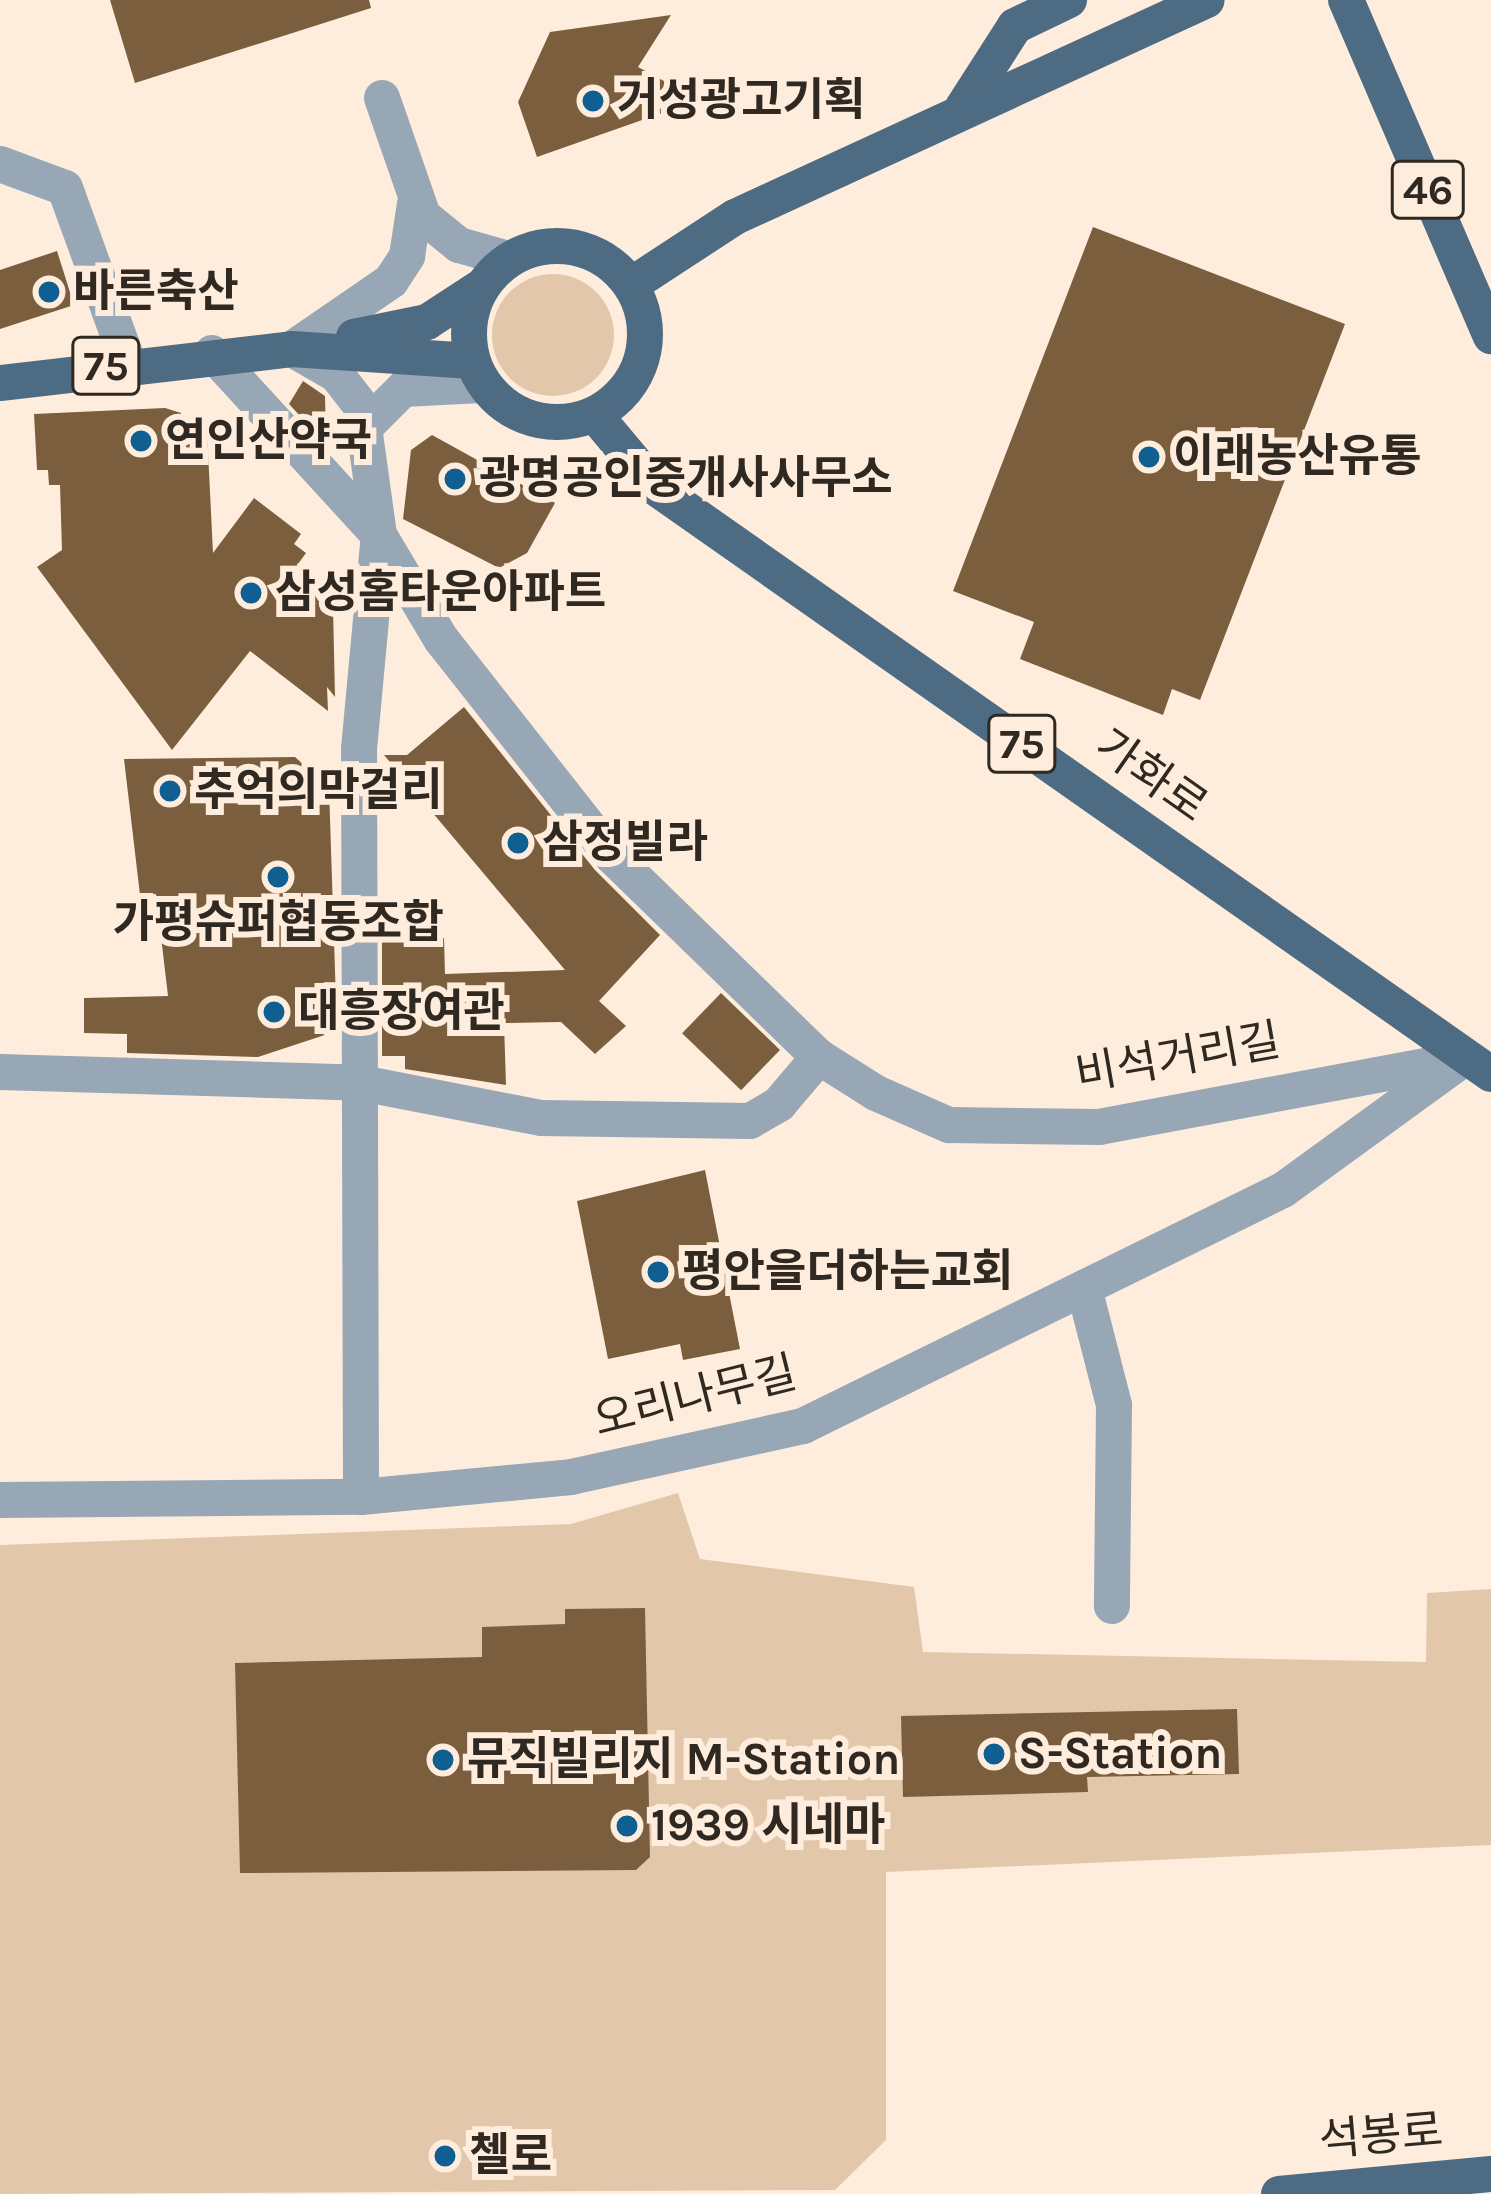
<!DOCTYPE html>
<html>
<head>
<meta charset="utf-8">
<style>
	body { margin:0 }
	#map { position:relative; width:1491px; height:2194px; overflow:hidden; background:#feeddc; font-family:Karla,"Noto Sans KR",sans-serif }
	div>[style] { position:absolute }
	.green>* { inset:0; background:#e2c7ab }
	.round { border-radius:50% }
	.building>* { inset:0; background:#7b5e3e; transform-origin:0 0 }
	.minor>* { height:36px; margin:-18px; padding:0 18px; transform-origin:18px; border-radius:18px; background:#97a7b5 }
	.major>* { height:36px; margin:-18px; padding:0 18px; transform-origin:18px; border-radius:18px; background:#4d6b82 }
	.major>.ring { margin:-18px; padding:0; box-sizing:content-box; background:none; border:36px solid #4d6b82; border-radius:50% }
	.dots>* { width:33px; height:33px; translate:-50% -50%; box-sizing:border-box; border:6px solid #feeddc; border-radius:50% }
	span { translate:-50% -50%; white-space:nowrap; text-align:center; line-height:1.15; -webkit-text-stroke:12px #feeddc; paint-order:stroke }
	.shield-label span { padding:3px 9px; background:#feeddc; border:3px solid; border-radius:9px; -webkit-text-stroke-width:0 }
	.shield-label { font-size:42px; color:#2f2922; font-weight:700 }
	.poi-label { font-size:45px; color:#2f2922; font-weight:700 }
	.left { translate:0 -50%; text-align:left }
	.street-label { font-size:45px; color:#2f2922 }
</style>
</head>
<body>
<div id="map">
	<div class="green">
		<div class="round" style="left:492px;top:274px;width:122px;height:122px"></div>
		<div style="clip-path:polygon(678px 1493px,700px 1559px,914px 1587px,923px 1652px,1426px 1662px,1427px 1593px,1491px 1589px,1491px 1845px,886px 1872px,886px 2140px,835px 2190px,0 2194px,0 1545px,571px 1524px)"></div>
	</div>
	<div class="building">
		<div style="clip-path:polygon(110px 0,369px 0,371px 8px,135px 83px)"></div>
		<div style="clip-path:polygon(671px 15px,638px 67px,699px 100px,537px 157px,518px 102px,550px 32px)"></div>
		<div style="clip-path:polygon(1093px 227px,1345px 324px,1200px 700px,1172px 689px,1163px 715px,1020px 659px,1034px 622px,953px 591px)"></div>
		<div style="clip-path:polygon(57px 251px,74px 305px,0 329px,0 270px)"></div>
		<div style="clip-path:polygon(303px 381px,325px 396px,326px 444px,289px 404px)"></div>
		<div style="clip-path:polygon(165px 408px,181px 413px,182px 433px,207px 431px,213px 553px,254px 498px,301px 534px,294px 544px,306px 553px,290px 575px,333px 607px,335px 697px,327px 687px,328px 711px,250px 651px,172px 750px,37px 567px,62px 550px,60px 485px,49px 485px,48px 470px,37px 470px,34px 414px)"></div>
		<div style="clip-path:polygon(432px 435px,555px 503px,527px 553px,499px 568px,403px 519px,411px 450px)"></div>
		<div style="clip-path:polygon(464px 707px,595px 870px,660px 935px,599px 1001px,626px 1026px,595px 1054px,561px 1022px,504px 1023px,506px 1085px,405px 1069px,405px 1056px,382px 1056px,382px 939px,444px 938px,445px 974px,565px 970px,384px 755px,407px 755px)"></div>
		<div style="clip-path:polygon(295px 757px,329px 788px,337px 1031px,258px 1057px,127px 1053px,127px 1034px,84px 1033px,84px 998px,168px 996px,156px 894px,140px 895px,124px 759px)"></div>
		<div style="left:721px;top:993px;width:82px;height:56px;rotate:44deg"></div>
		<div style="clip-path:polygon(705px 1170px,740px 1349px,683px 1360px,680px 1344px,608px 1359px,577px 1201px)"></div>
		<div style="clip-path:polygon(645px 1608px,650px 1857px,636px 1870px,240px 1873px,235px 1663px,482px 1657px,482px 1627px,565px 1624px,565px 1609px)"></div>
		<div style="clip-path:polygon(1237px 1709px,1239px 1774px,1087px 1777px,1088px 1792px,903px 1797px,901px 1716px)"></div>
	</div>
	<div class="minor">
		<div style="left:382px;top:98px;width:125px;rotate:70.8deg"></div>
		<div style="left:423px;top:216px;width:46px;rotate:38.9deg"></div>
		<div style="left:459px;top:245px;width:51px;rotate:15.9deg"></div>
		<div style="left:0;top:164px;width:69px;rotate:20.3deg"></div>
		<div style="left:65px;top:188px;width:185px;rotate:70.1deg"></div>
		<div style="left:212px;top:353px;width:247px;rotate:47.5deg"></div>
		<div style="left:379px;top:535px;width:121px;rotate:59.2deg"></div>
		<div style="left:441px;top:639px;width:276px;rotate:51.8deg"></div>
		<div style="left:612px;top:856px;width:289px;rotate:44.2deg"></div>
		<div style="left:819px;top:1057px;width:67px;rotate:32.3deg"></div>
		<div style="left:876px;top:1093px;width:80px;rotate:23.7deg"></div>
		<div style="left:949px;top:1125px;width:150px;rotate:0.8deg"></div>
		<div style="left:1099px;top:1127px;width:370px;rotate:-10.6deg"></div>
		<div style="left:366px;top:426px;width:52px;rotate:-45deg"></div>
		<div style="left:403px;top:389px;width:79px;rotate:-2.9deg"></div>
		<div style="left:0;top:1072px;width:361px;rotate:1.7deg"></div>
		<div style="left:361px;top:1083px;width:183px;rotate:11deg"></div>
		<div style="left:541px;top:1118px;width:209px;rotate:0.8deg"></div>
		<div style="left:750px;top:1121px;width:34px;rotate:-30deg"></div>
		<div style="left:779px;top:1104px;width:62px;rotate:-49.6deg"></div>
		<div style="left:1084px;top:1288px;width:121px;rotate:75.6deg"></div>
		<div style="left:1114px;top:1405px;width:201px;rotate:90.6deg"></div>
		<div style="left:361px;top:1497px;width:748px;rotate:-90.15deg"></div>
		<div style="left:359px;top:749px;width:215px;rotate:-84.7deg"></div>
		<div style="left:379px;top:535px;width:130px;rotate:-97.9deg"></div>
		<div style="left:361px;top:406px;width:39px;rotate:-128deg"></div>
		<div style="left:337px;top:375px;width:52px;rotate:-150deg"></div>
		<div style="left:292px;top:349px;width:120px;rotate:-34.5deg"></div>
		<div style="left:391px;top:281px;width:30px;rotate:-57deg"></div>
		<div style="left:407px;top:256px;width:53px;rotate:-81.3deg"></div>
		<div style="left:0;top:1500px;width:361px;rotate:-0.5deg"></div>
		<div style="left:361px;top:1497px;width:211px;rotate:-5.4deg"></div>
		<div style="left:571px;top:1477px;width:238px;rotate:-12.4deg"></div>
		<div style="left:803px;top:1426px;width:535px;rotate:-26.18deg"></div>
		<div style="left:1283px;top:1190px;width:213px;rotate:-36deg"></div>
	</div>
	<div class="major">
		<div style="left:1346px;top:0;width:366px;rotate:66.7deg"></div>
		<div style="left:963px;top:107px;width:96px;rotate:-57.3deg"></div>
		<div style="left:1015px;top:26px;width:60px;rotate:-25.7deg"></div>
		<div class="ring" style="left:469px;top:246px;width:140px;height:140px"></div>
		<div style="left:631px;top:285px;width:124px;rotate:-33.2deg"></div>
		<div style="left:735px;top:217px;width:519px;rotate:-24.69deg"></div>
		<div style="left:354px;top:337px;width:75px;rotate:-11.6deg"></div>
		<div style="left:427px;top:322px;width:64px;rotate:-32.9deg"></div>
		<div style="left:0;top:383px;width:294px;rotate:-6.6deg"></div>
		<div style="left:292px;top:349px;width:180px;rotate:3.8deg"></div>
		<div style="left:595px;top:415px;width:95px;rotate:50.1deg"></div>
		<div style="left:656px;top:488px;width:1020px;rotate:35.06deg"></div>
		<div style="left:1279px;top:2194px;width:213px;rotate:-5.4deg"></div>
	</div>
	<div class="dots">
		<div style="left:593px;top:101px;background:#0f5f92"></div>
		<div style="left:49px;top:292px;background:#0f5f92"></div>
		<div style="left:141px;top:441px;background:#0f5f92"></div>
		<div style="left:1149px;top:457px;background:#0f5f92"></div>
		<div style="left:455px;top:479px;background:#0f5f92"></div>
		<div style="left:251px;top:593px;background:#0f5f92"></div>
		<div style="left:170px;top:791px;background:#0f5f92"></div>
		<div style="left:518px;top:843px;background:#0f5f92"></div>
		<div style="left:278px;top:877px;background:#0f5f92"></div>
		<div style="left:274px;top:1012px;background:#0f5f92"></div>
		<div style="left:658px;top:1272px;background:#0f5f92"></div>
		<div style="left:994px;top:1754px;background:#0f5f92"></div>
		<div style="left:443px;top:1760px;background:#0f5f92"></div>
		<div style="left:627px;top:1826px;background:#0f5f92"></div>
		<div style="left:445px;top:2156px;background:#0f5f92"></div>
	</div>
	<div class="shield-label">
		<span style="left:1428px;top:190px">46</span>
		<span style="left:106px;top:366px">75</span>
		<span style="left:1022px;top:744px">75</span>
	</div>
	<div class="poi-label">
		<span class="left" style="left:617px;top:101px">거성광고기획</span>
		<span class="left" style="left:73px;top:292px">바른축산</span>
		<span class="left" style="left:165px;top:441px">연인산약국</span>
		<span class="left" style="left:1173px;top:457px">이래농산유통</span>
		<span class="left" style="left:479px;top:479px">광명공인중개사사무소</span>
		<span class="left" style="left:275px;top:593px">삼성홈타운아파트</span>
		<span class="left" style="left:194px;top:791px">추억의막걸리</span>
		<span class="left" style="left:542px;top:843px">삼정빌라</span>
		<span style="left:278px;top:923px">가평슈퍼협동조합</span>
		<span class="left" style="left:298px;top:1012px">대흥장여관</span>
		<span class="left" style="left:682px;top:1272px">평안을더하는교회</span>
		<span class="left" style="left:1018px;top:1754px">S-Station</span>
		<span class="left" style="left:467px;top:1760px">뮤직빌리지 M-Station</span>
		<span class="left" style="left:651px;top:1826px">1939 시네마</span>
		<span class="left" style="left:469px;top:2156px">첼로</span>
	</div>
	<div class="street-label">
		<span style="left:1151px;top:776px;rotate:35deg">가화로</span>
		<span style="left:1178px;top:1058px;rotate:-10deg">비석거리길</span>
		<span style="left:695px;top:1397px;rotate:-14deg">오리나무길</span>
		<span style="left:1381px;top:2136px;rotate:-5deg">석봉로</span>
	</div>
</div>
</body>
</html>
